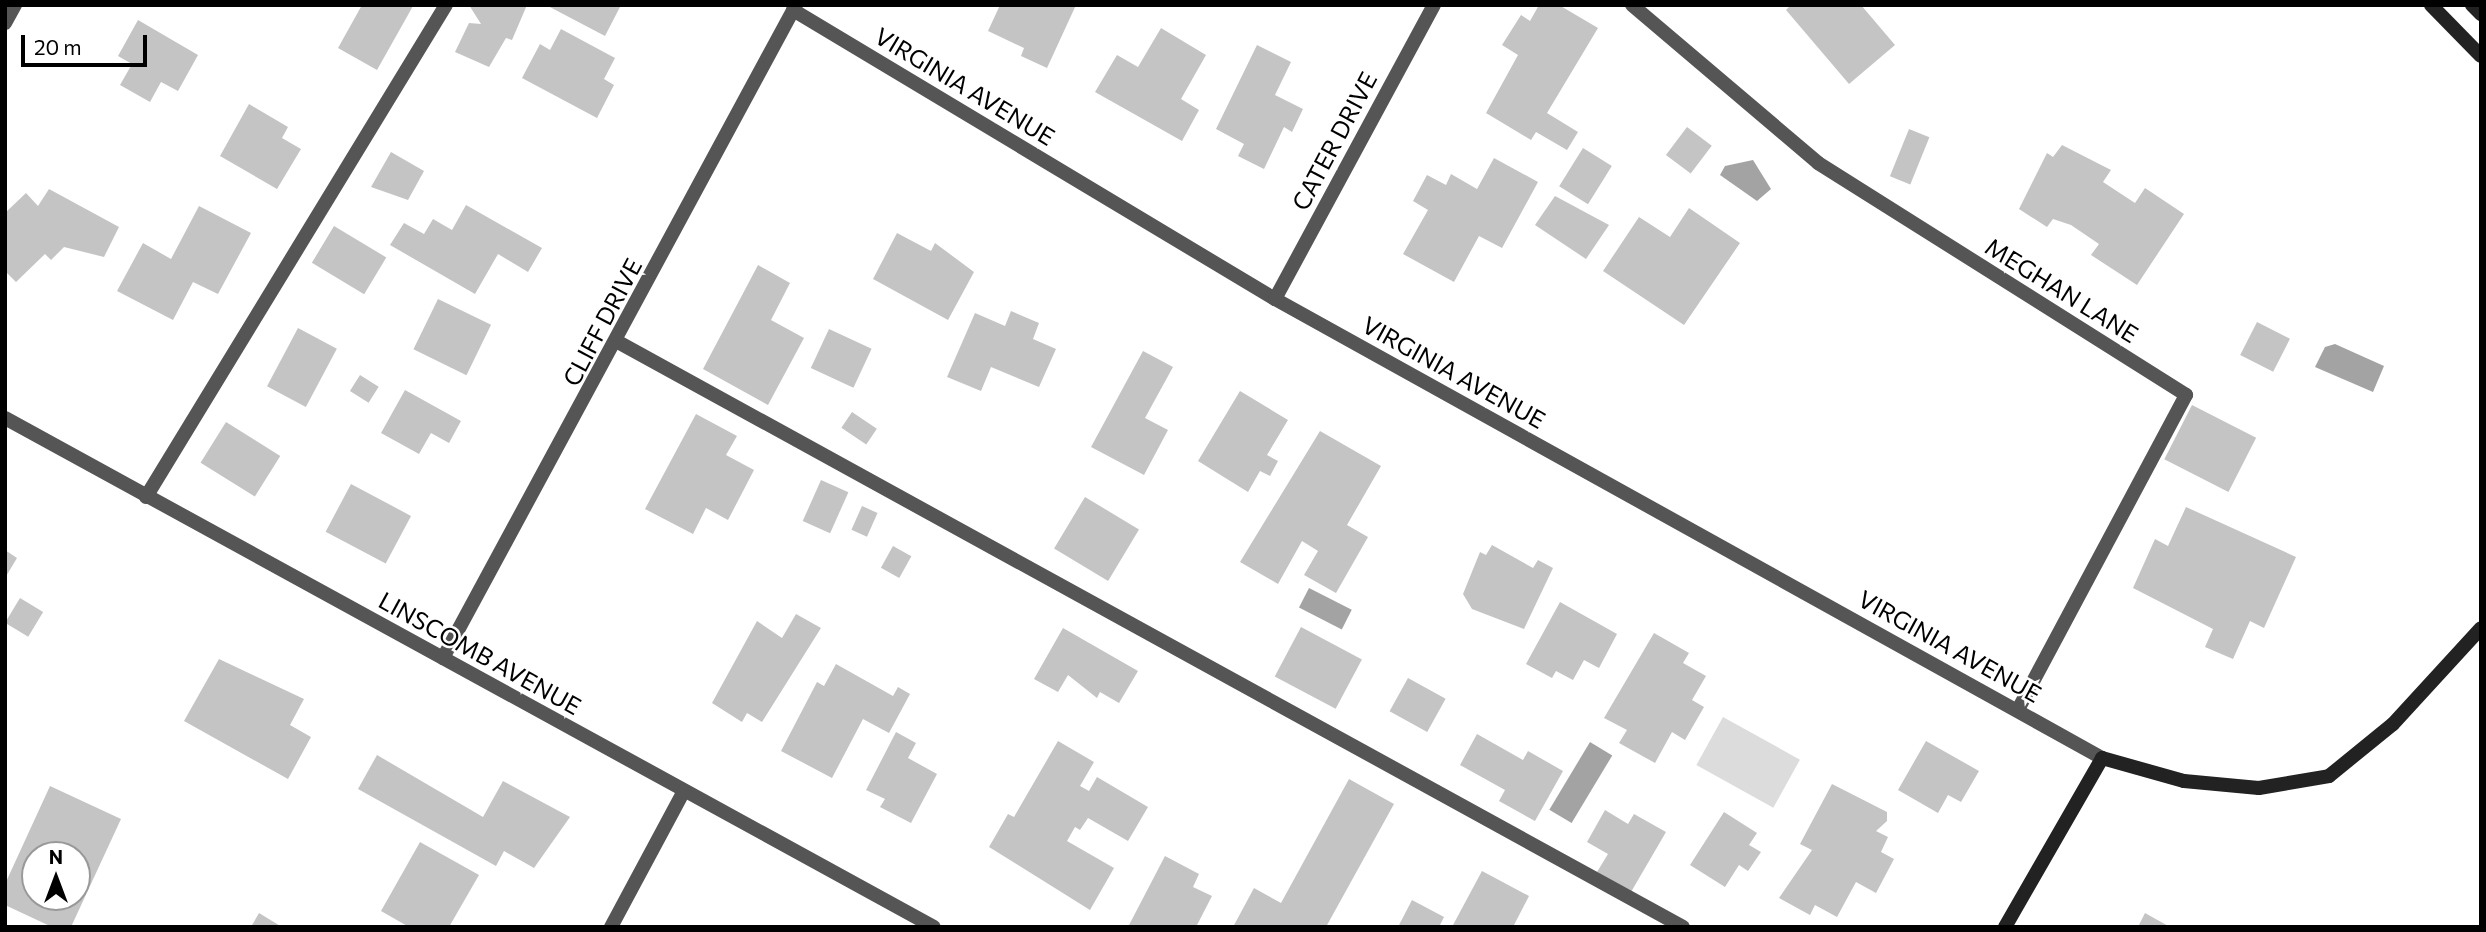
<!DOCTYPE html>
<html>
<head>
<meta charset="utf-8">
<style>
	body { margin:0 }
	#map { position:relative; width:2486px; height:932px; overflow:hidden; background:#fff; font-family:Commissioner,sans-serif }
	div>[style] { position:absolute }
	.green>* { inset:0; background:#dcdcdc; transform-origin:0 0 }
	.water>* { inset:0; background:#a3a3a3; transform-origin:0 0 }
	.building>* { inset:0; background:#c4c4c4; transform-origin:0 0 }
	.lane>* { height:14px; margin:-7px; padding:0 7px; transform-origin:7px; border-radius:7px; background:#555 }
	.street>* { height:14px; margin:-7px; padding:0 7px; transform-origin:7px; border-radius:7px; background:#555 }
	.secondary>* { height:14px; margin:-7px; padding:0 7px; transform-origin:7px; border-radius:7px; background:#222 }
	span { translate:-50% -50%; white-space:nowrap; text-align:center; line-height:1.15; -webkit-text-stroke:5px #fff; paint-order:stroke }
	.street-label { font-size:24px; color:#000 }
	.frame { position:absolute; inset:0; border:7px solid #000; pointer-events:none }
	.north { position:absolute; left:21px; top:841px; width:70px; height:70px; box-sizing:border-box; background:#fff; border:2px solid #999; border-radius:50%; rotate:0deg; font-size:19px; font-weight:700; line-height:28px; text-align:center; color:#000 }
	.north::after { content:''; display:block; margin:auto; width:24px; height:32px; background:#000; clip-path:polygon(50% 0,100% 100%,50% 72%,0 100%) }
	.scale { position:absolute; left:21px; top:35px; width:126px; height:32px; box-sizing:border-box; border:4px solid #000; border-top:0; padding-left:9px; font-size:21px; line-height:24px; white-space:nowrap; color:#000; -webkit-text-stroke:5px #fff; paint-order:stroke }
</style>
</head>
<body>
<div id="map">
	<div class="green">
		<div style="left:1723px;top:717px;width:88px;height:55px;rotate:29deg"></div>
	</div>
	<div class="water">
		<div style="clip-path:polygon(1753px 160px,1771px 189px,1757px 201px,1720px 175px,1725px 166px)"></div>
		<div style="clip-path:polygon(2335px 344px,2384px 366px,2373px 392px,2315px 367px,2325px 347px)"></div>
		<div style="left:1309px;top:588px;width:48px;height:22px;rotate:27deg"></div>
		<div style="left:1590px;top:742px;width:26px;height:79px;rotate:31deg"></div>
	</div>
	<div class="building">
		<div style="clip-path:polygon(362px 5px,413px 6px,377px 70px,338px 48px)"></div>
		<div style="clip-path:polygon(469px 5px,527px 5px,512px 40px,506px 38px,489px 67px,455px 52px,469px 23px,481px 24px)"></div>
		<div style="clip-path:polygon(546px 5px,621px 5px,605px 36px)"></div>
		<div style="clip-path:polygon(1000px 5px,1076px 5px,1047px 68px,1021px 56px,1024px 48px,988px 31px)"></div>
		<div style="clip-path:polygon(1539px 5px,1559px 5px,1598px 28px,1547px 113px,1578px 132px,1567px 150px,1536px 132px,1531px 140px,1486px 113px,1518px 55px,1502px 45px,1521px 15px,1530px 21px)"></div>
		<div style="clip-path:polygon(1791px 5px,1861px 5px,1895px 45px,1849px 84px,1786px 10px)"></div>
		<div style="clip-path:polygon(138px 20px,198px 55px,178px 91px,161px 82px,150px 102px,120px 85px,132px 64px,118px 56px)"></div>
		<div style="clip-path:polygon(1161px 28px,1206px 55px,1181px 99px,1199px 110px,1182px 141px,1095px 92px,1117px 55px,1138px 67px)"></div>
		<div style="clip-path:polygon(561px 29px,615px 58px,604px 79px,614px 85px,597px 118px,522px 78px,540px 44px,550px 50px)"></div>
		<div style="clip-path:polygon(1257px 45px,1291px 62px,1275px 95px,1303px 109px,1292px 132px,1284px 127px,1264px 169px,1238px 156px,1244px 144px,1216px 129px)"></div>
		<div style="clip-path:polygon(249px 104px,288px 127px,282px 138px,301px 149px,277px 189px,220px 156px)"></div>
		<div style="left:1687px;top:127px;width:31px;height:35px;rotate:37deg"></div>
		<div style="left:1909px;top:129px;width:22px;height:51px;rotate:22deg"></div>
		<div style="clip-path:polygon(2062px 145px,2111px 170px,2103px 182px,2135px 203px,2145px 188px,2184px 214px,2137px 285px,2091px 255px,2099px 244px,2071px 225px,2053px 219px,2047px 227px,2019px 209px,2047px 153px,2053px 157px)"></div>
		<div style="left:1583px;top:148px;width:34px;height:45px;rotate:32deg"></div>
		<div style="clip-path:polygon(391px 152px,424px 171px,408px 200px,371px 187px)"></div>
		<div style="clip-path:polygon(1494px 158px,1538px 182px,1502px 248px,1479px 236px,1454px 282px,1403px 254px,1428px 210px,1413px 201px,1427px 175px,1446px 185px,1451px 174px,1477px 189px)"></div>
		<div style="clip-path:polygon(49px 189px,119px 227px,104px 257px,64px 247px,51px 260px,45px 254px,16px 282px,5px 271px,5px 213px,26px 193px,38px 206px)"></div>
		<div style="clip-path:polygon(1555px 196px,1609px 225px,1586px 259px,1535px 225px)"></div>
		<div style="clip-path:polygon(466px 205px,542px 248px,528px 272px,498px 254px,475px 294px,390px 245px,404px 223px,424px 234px,433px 219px,452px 230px)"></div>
		<div style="clip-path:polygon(199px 206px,251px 233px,218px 294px,193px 282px,173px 320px,117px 291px,143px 243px,171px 259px)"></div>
		<div style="clip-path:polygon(1689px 208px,1740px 243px,1684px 325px,1603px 271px,1639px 217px,1670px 237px)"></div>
		<div style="left:334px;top:226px;width:61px;height:43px;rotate:31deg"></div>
		<div style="clip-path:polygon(897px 233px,931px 251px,935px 243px,974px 272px,948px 320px,873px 279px)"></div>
		<div style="clip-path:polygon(758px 265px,790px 283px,771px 320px,804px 338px,768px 405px,703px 369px)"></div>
		<div style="left:438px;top:299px;width:59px;height:56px;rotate:26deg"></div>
		<div style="clip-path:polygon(1011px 311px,1039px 323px,1033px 339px,1056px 349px,1039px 387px,991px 367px,981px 391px,947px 377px,975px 313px,1005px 326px)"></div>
		<div style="left:2257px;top:322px;width:37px;height:37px;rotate:27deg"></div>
		<div style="left:298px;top:328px;width:44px;height:66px;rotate:28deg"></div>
		<div style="left:829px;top:329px;width:47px;height:43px;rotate:25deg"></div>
		<div style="clip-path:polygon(1143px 351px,1173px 367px,1145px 418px,1168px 430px,1144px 475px,1091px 447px)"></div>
		<div style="left:360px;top:375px;width:22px;height:19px;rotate:32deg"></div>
		<div style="clip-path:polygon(405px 390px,461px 421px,449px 443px,431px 433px,419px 454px,381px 433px)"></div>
		<div style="clip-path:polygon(1240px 391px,1288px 420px,1267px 455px,1278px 461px,1270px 476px,1260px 471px,1248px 492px,1198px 461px)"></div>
		<div style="left:2192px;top:405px;width:72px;height:61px;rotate:27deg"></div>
		<div style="left:852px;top:412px;width:30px;height:19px;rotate:34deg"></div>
		<div style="clip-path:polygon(696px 414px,737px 436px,726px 455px,754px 470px,728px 520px,706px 508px,693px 534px,645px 509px)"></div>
		<div style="left:226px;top:422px;width:64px;height:48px;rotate:32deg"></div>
		<div style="clip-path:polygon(1320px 431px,1381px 466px,1347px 525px,1368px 537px,1336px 593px,1304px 575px,1318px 551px,1302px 541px,1278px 584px,1240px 562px)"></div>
		<div style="left:821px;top:480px;width:30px;height:45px;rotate:24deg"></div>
		<div style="left:351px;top:484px;width:68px;height:54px;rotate:28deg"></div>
		<div style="left:1085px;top:497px;width:63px;height:60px;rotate:31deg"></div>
		<div style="left:862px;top:506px;width:17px;height:26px;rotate:24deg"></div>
		<div style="clip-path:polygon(2186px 507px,2296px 557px,2264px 628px,2250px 621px,2233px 659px,2205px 647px,2213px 629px,2133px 588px,2155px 539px,2168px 546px)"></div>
		<div style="clip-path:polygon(1492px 545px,1533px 568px,1538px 560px,1553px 568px,1524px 629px,1472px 609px,1463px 594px,1480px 552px,1486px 555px)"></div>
		<div style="left:893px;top:546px;width:21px;height:25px;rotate:29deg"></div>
		<div style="clip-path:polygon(5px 550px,17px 558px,5px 578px)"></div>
		<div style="left:20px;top:598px;width:27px;height:29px;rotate:31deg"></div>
		<div style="clip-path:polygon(1560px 602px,1617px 634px,1599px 668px,1584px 660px,1573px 680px,1556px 671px,1552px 678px,1526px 664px)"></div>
		<div style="clip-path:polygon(796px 614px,821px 628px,762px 722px,747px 713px,742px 722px,712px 703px,757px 621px,782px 638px)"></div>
		<div style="left:1301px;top:627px;width:69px;height:56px;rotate:28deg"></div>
		<div style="clip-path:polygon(1063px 628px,1138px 671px,1119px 703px,1100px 692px,1097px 698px,1068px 675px,1058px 692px,1034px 679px)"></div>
		<div style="clip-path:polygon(1654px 633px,1689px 653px,1683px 663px,1706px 676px,1692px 700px,1704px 707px,1685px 740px,1672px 732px,1655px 763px,1619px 743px,1627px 730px,1604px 718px)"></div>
		<div style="clip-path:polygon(219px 659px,304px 699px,290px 725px,311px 737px,288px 779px,184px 721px)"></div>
		<div style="clip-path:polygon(836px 664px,893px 696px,898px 687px,910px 694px,889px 733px,863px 719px,832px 778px,781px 751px,817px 682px,824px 686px)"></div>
		<div style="left:1408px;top:678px;width:43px;height:38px;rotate:29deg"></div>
		<div style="clip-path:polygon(896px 732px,916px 743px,908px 758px,937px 774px,911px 823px,880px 807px,885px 799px,866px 790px)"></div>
		<div style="clip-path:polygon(1477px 734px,1523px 760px,1528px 751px,1563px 771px,1535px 821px,1499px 801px,1505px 790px,1460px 765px)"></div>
		<div style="clip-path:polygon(1058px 741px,1094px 762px,1080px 786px,1089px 791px,1097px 777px,1148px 807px,1128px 841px,1088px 818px,1080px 830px,1075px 827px,1067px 841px,1114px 868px,1090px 910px,989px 847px,1008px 814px,1014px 817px)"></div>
		<div style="clip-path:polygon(1926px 741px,1979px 771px,1961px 802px,1948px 795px,1938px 813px,1898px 790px)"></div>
		<div style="clip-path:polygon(377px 755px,483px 817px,503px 781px,570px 817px,534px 868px,504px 851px,496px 866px,358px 789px)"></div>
		<div style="clip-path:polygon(1349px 779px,1394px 804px,1326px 927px,1233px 927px,1254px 888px,1281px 903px)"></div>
		<div style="clip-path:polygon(1832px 784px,1887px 812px,1887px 821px,1876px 831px,1888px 837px,1881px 852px,1894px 859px,1876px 893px,1856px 882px,1837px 917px,1815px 905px,1810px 915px,1779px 898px,1812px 850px,1800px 844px)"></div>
		<div style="clip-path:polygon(evenodd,50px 786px,121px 819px,71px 927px,52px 927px,5px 905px,5px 884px,50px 786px,35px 855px,77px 855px,77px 897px,35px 897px,35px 855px)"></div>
		<div style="clip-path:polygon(1605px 810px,1628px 824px,1634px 814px,1666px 832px,1631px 892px,1597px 872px,1608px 854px,1587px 842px)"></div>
		<div style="clip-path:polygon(1724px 812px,1757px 833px,1749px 845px,1761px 852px,1748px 871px,1739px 865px,1725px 887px,1690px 865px)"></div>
		<div style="clip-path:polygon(420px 842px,479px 875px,449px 927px,409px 927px,381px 911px)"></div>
		<div style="clip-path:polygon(1165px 856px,1199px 874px,1193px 887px,1212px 896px,1196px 927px,1128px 927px)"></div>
		<div style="clip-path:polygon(1482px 871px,1529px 896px,1513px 927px,1453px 925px)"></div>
		<div style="clip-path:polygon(1412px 900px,1444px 917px,1439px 927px,1398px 927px)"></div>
		<div style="clip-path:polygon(259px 913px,282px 927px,251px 927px)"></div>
		<div style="clip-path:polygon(2145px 913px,2170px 927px,2138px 927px)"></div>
	</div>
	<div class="lane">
		<div style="left:618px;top:342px;width:1215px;rotate:28.78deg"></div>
		<div style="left:146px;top:497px;width:576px;rotate:-58.63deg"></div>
	</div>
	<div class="street">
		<div style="left:1632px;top:5px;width:244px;rotate:40.3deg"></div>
		<div style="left:1818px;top:163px;width:435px;rotate:32.2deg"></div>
		<div style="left:2186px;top:395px;width:356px;rotate:118.1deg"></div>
		<div style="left:793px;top:10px;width:562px;rotate:30.95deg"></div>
		<div style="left:1275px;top:299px;width:946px;rotate:29.03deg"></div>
		<div style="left:5px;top:23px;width:21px;rotate:-61deg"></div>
		<div style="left:1275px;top:299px;width:334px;rotate:-61.6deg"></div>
		<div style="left:5px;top:418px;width:1059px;rotate:28.72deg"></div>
		<div style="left:443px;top:658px;width:742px;rotate:-61.61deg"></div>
		<div style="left:611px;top:927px;width:154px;rotate:-61.8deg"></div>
	</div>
	<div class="secondary">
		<div style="left:2431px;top:5px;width:71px;rotate:45.6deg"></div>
		<div style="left:2472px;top:5px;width:13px;rotate:45deg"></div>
		<div style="left:2005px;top:927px;width:195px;rotate:-60.1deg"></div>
		<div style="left:2102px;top:758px;width:85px;rotate:15.7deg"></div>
		<div style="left:2184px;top:781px;width:75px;rotate:5.3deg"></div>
		<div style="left:2259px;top:788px;width:71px;rotate:-9.7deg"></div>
		<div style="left:2329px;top:776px;width:82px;rotate:-39.1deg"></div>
		<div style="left:2393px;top:724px;width:130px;rotate:-47.5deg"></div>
	</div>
	<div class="street-label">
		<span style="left:965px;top:86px;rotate:31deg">VIRGINIA AVENUE</span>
		<span style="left:1334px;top:141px;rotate:-62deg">CATER DRIVE</span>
		<span style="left:2062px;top:290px;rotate:32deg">MEGHAN LANE</span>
		<span style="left:602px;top:322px;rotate:-62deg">CLIFF DRIVE</span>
		<span style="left:1454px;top:372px;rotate:29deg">VIRGINIA AVENUE</span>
		<span style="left:1950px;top:646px;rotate:29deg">VIRGINIA AVENUE</span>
		<span style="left:480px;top:653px;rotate:29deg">LINSCOMB AVENUE</span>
	</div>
	<div class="frame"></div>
	<div class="north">N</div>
	<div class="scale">20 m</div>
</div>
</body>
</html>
